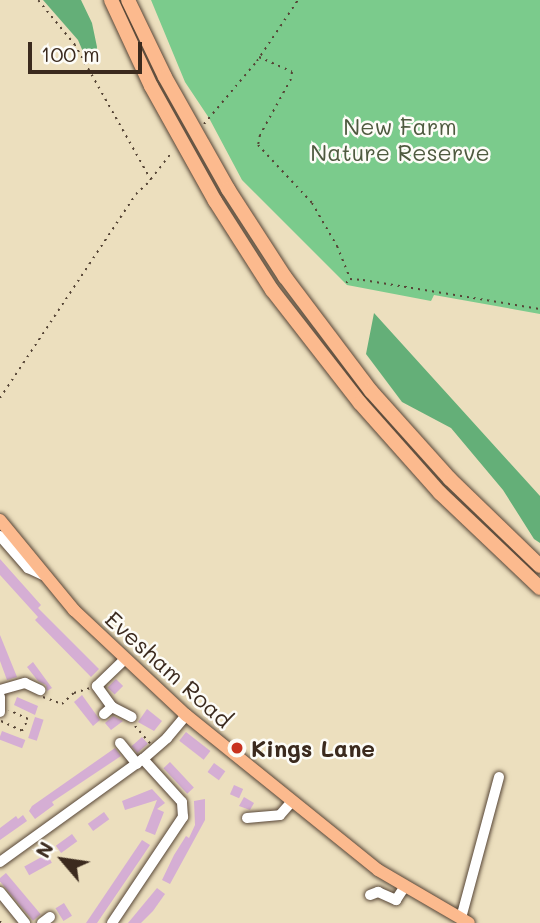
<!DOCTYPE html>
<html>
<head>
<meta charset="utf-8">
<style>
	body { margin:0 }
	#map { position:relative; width:540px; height:923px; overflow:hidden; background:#ecdfbe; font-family:Mali,sans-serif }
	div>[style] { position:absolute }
	.green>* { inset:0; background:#7bcb8c }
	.forest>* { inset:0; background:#64af78 }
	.building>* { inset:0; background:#d5aed4; transform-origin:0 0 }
	.path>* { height:2px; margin-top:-1px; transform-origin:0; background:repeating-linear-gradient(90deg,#564536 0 2px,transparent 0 7px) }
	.roads { filter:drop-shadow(0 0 2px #564536) drop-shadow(0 0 2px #564536) }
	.minor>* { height:10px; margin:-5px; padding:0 5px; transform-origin:5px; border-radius:5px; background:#fff }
	.major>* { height:12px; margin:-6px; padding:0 6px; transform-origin:6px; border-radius:6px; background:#fcba8e }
	.highway>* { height:14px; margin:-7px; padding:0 7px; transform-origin:7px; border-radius:7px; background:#fcba8e }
	.dots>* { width:19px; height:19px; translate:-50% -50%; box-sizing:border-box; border:4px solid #fdfcf7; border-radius:50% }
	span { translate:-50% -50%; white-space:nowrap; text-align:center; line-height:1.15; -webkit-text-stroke:5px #fdfcf7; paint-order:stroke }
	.park-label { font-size:23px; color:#4e5a3f }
	.street-label { font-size:23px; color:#3b2a1e }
	.poi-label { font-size:23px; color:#3b2a1e; font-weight:700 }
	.left { translate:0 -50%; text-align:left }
	.north { position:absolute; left:28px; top:825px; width:70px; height:70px; -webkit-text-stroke:5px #fdfcf7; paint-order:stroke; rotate:299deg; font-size:19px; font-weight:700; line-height:28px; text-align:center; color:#3b2a1e }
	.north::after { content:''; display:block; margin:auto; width:24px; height:32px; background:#3b2a1e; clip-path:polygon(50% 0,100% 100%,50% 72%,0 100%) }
	.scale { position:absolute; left:28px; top:42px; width:114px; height:32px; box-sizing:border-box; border:4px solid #3b2a1e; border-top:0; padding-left:9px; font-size:21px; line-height:24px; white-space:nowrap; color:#3b2a1e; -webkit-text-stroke:5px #fdfcf7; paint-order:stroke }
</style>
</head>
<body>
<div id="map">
	<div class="green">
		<div style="clip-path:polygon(151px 0,540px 0,540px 314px,434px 295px,431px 301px,347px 285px,242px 180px,209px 118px,185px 82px)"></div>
	</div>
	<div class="forest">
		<div style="clip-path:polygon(43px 0,81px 0,92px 23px,97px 47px,95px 60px,87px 61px,78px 40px)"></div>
		<div style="clip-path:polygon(374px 313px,540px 496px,540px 543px,534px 539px,503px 490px,451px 428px,402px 402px,366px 354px)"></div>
	</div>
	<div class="building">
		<div style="clip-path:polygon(0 559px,41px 605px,38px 608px,99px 669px,91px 677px,35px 620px,38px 617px,0 575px)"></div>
		<div style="clip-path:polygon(0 635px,17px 677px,7px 680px,0 661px)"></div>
		<div style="clip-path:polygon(33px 662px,52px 688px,47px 691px,46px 685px,38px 681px,27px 667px)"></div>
		<div style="left:116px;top:679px;width:10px;height:12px;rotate:45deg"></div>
		<div style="clip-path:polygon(82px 695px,100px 720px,93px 726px,74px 702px)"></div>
		<div style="clip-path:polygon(17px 697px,38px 706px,35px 715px,14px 705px)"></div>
		<div style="clip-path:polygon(147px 709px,162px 721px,154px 731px,138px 722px)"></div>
		<div style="clip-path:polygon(113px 716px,123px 721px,111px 730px,105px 723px)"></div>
		<div style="left:35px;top:717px;width:9px;height:22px;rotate:18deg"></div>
		<div style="left:2px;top:731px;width:25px;height:9px;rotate:21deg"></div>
		<div style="left:186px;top:732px;width:31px;height:11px;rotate:38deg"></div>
		<div style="left:142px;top:737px;width:9px;height:14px;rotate:49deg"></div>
		<div style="clip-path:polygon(115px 748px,121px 756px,52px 802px,54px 805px,35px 819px,29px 811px,32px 806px)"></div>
		<div style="left:170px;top:762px;width:35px;height:9px;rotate:47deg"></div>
		<div style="left:214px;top:763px;width:14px;height:11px;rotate:36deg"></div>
		<div style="left:234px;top:785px;width:10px;height:10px;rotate:24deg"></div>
		<div style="clip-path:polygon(152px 789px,165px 803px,157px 809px,164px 812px,155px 835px,145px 831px,157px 800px,125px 810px,122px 801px)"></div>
		<div style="clip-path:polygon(244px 797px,254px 803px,250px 810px,239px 806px)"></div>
		<div style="clip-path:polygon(205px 799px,205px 820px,170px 884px,162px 880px,174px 855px,186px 836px,189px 838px,195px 825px,194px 801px)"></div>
		<div style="left:104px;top:812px;width:9px;height:20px;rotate:54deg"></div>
		<div style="clip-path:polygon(23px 815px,27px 821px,0 840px,0 828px,16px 816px,18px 819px)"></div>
		<div style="left:72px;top:834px;width:9px;height:20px;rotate:54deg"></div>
		<div style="clip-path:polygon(142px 840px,150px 845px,144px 854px,97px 923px,86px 923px)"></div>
		<div style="left:47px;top:854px;width:10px;height:26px;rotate:61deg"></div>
		<div style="left:6px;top:873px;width:54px;height:10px;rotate:50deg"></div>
		<div style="clip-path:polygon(157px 888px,165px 894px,153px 911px,141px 923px,128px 923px)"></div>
		<div style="left:64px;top:903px;width:15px;height:10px;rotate:58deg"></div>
	</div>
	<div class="path">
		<div style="left:259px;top:57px;width:36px;rotate:24deg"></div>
		<div style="left:292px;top:72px;width:7px;rotate:98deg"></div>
		<div style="left:291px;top:79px;width:64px;rotate:119deg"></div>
		<div style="left:260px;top:135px;width:10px;rotate:101deg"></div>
		<div style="left:258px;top:145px;width:79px;rotate:47deg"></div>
		<div style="left:312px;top:203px;width:50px;rotate:59.8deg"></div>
		<div style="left:337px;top:246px;width:35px;rotate:68deg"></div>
		<div style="left:204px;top:124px;width:82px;rotate:-49.9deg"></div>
		<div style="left:257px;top:61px;width:73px;rotate:-56.1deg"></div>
		<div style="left:151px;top:179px;width:33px;rotate:-52deg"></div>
		<div style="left:346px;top:283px;width:6px;rotate:-45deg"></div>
		<div style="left:350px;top:279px;width:13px;rotate:4deg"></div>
		<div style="left:363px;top:280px;width:179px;rotate:9.3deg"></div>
		<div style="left:0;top:398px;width:245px;rotate:-56.3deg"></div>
		<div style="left:136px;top:194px;width:21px;rotate:-43deg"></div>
		<div style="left:151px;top:180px;width:155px;rotate:-119.4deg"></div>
		<div style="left:75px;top:45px;width:58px;rotate:-129.4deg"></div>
		<div style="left:43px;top:697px;width:20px;rotate:20deg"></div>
		<div style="left:62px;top:704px;width:16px;rotate:-43deg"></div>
		<div style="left:74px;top:693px;width:17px;rotate:-17deg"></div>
		<div style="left:1px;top:721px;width:23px;rotate:25deg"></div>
		<div style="left:22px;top:731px;width:13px;rotate:-63deg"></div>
		<div style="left:28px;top:719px;width:21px;rotate:-155deg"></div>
		<div style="left:135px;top:726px;width:23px;rotate:49deg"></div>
		<div style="left:0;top:921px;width:2px;rotate:63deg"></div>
	</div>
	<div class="roads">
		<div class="minor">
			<div style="left:0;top:536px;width:43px;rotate:48.8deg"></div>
			<div style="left:28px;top:568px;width:17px;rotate:25deg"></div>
			<div style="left:0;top:690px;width:26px;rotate:-16deg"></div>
			<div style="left:25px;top:683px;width:17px;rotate:25deg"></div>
			<div style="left:0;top:697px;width:15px;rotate:90deg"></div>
			<div style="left:112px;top:707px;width:22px;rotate:27deg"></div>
			<div style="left:104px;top:714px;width:11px;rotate:-41deg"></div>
			<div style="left:112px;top:707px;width:26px;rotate:-126deg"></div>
			<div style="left:97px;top:686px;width:37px;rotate:-44deg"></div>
			<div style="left:120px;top:743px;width:27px;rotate:51deg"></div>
			<div style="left:247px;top:818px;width:33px;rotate:-5deg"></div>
			<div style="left:280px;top:815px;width:18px;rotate:-49deg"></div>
			<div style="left:0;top:862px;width:176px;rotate:-35.8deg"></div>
			<div style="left:143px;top:759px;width:32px;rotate:-41deg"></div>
			<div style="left:167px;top:738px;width:30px;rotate:-50deg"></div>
			<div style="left:0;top:892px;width:40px;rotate:51deg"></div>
			<div style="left:370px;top:895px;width:9px;rotate:-21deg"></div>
			<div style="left:378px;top:892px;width:20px;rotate:24deg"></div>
			<div style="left:396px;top:900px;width:17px;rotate:-57deg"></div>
			<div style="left:461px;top:918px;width:146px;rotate:-74.9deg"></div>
			<div style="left:42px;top:923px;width:10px;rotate:-37deg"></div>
			<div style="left:112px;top:923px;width:128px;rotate:-56.2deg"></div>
			<div style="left:183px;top:817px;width:15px;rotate:-94deg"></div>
			<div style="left:182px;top:802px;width:58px;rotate:-132.2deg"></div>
		</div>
		<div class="major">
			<div style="left:0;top:520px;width:117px;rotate:50.6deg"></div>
			<div style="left:74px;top:610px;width:154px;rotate:43.2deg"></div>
			<div style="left:186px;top:715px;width:247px;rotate:38.9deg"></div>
			<div style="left:378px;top:870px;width:105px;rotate:30.2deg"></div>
		</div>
		<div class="highway">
			<div style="left:111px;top:0;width:95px;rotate:65.1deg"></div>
			<div style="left:151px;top:86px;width:132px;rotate:60.9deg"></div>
			<div style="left:215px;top:201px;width:106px;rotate:57.4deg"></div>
			<div style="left:272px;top:290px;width:143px;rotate:52.1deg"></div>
			<div style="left:360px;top:403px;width:120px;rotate:48.4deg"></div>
			<div style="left:440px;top:493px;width:138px;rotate:43.5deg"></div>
			<div style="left:128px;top:0;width:85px;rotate:64.3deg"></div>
			<div style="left:165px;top:77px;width:129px;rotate:60.6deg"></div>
			<div style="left:228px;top:189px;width:105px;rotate:57.1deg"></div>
			<div style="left:285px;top:277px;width:143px;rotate:53deg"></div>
			<div style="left:371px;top:391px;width:118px;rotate:48.1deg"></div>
			<div style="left:450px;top:479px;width:125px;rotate:44deg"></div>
		</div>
	</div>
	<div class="dots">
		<div style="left:237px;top:748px;background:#c8321e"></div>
	</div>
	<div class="park-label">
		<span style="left:400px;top:139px">New Farm<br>Nature Reserve</span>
	</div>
	<div class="street-label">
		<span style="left:169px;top:669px;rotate:42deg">Evesham Road</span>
	</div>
	<div class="poi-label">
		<span class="left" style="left:251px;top:748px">Kings Lane</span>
	</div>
	<div class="north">N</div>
	<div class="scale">100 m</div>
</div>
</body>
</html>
